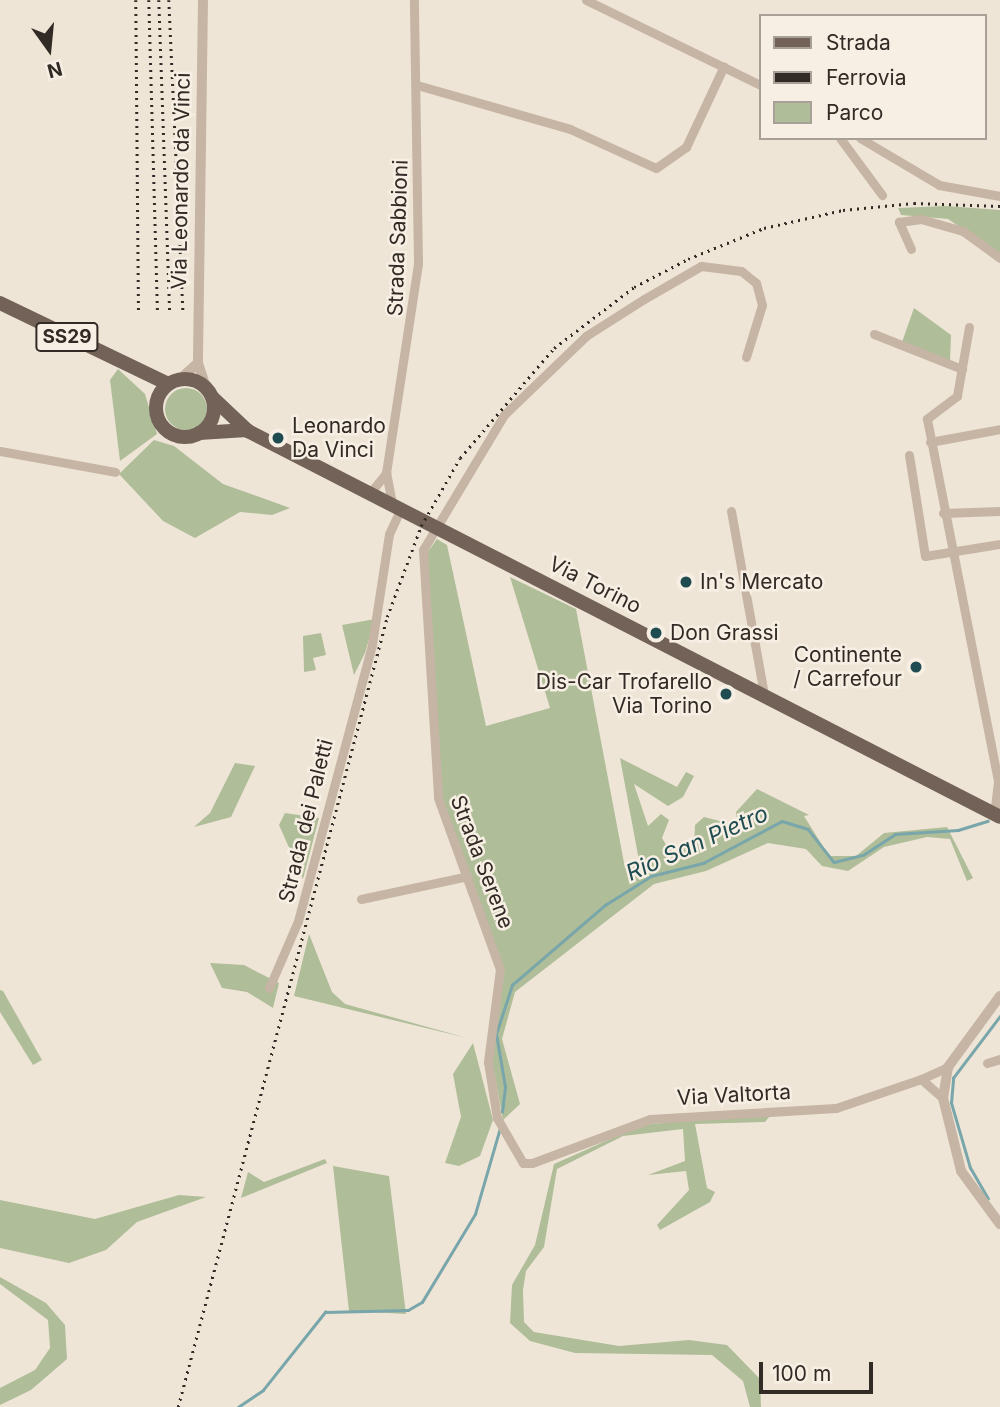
<!DOCTYPE html>
<html>
<head>
<meta charset="utf-8">
<style>
	body { margin:0 }
	#map { position:relative; width:1000px; height:1407px; overflow:hidden; background:#efe5d7; font-family:Inter,sans-serif }
	div>[style] { position:absolute }
	.green>* { inset:0; background:#afbd98 }
	.round { border-radius:50% }
	.stream>* { height:2.5px; margin:-1.25px; padding:0 1.25px; transform-origin:1.25px; border-radius:1.25px; background:#78a6aa }
	.minor>* { height:9px; margin:-4.5px; padding:0 4.5px; transform-origin:4.5px; border-radius:4.5px; background:#c6b5a4 }
	.tertiary>* { height:10px; margin:-5px; padding:0 5px; transform-origin:5px; border-radius:5px; background:#c6b5a4 }
	.primary>* { height:14px; margin:-7px; padding:0 7px; transform-origin:7px; border-radius:7px; background:#736257 }
	.primary>.ring { margin:-7px; padding:0; box-sizing:content-box; background:none; border:14px solid #736257; border-radius:50% }
	.rail>* { height:2.5px; margin-top:-1.25px; transform-origin:0; background:repeating-linear-gradient(90deg,#322a25 0 2px,transparent 0 7px) }
	.dots>* { width:19px; height:19px; translate:-50% -50%; box-sizing:border-box; border:4px solid #f7efe3; border-radius:50% }
	span { translate:-50% -50%; white-space:nowrap; text-align:center; line-height:1.15; -webkit-text-stroke:5px #f7efe3; paint-order:stroke }
	.shield-label span { padding:2px 5px; background:#f7efe3; border:2px solid; border-radius:5px; -webkit-text-stroke-width:0 }
	.shield-label { font-size:19px; color:#322a25; font-weight:700 }
	.street-label { font-size:21px; color:#322a25 }
	.poi-label { font-size:21px; color:#322a25 }
	.left { translate:0 -50%; text-align:left }
	.right { translate:-100% -50%; text-align:right }
	.water-label { font-size:23px; color:#1e4c51; font-style:italic }
	.legend { position:absolute; left:759px; top:14px; width:228px; height:126px; box-sizing:border-box; background:#f7efe3; border:2px solid #a8a097; margin:0; padding:9px 12px; list-style:none; font-size:21px; color:#322a25 }
	.legend li { display:flex; align-items:center; gap:14px; height:35px }
	.legend b { width:35px; border:2px solid #a8a097 }
	.north { position:absolute; left:14px; top:14px; width:70px; height:70px; -webkit-text-stroke:5px #f7efe3; paint-order:stroke; rotate:165deg; font-size:19px; font-weight:700; line-height:28px; text-align:center; color:#322a25 }
	.north::after { content:''; display:block; margin:auto; width:24px; height:32px; background:#322a25; clip-path:polygon(50% 0,100% 100%,50% 72%,0 100%) }
	.scale { position:absolute; left:759px; top:1362px; width:114px; height:32px; box-sizing:border-box; border:4px solid #322a25; border-top:0; padding-left:9px; font-size:21px; line-height:24px; white-space:nowrap; color:#322a25; -webkit-text-stroke:5px #f7efe3; paint-order:stroke }
</style>
</head>
<body>
<div id="map">
	<div class="green">
		<div style="clip-path:polygon(946px 206px,1000px 210px,1000px 254px,948px 219px,901px 215px,898px 208px)"></div>
		<div style="clip-path:polygon(914px 308px,951px 335px,950px 361px,902px 342px)"></div>
		<div style="clip-path:polygon(118px 369px,145px 394px,157px 434px,120px 461px,110px 380px)"></div>
		<div class="round" style="left:165px;top:388px;width:42px;height:42px"></div>
		<div style="clip-path:polygon(154px 440px,174px 446px,223px 484px,290px 508px,272px 515px,240px 512px,195px 538px,163px 521px,119px 474px)"></div>
		<div style="clip-path:polygon(437px 539px,447px 545px,486px 726px,550px 708px,510px 577px,576px 609px,625px 868px,640px 866px,620px 758px,677px 787px,686px 772px,694px 776px,683px 797px,668px 806px,634px 784px,648px 826px,661px 814px,669px 820px,662px 838px,668px 848px,694px 848px,695px 825px,704px 817px,720px 821px,726px 832px,738px 827px,736px 812px,757px 789px,809px 815px,804px 816px,829px 856px,856px 856px,884px 833px,947px 827px,973px 878px,967px 881px,950px 839px,927px 837px,884px 847px,848px 871px,822px 866px,806px 849px,768px 843px,706px 871px,654px 884px,515px 992px,502px 1039px,520px 1104px,503px 1120px,492px 1061px,502px 968px,440px 796px,427px 553px)"></div>
		<div style="clip-path:polygon(375px 619px,365px 653px,354px 675px,342px 625px)"></div>
		<div style="clip-path:polygon(321px 633px,326px 655px,313px 658px,316px 670px,304px 672px,303px 636px)"></div>
		<div style="clip-path:polygon(235px 763px,255px 766px,231px 817px,194px 827px,210px 813px)"></div>
		<div style="clip-path:polygon(285px 813px,319px 818px,303px 879px,279px 825px)"></div>
		<div style="clip-path:polygon(309px 934px,332px 992px,345px 1004px,467px 1038px,294px 996px)"></div>
		<div style="clip-path:polygon(210px 963px,244px 965px,279px 983px,273px 1008px,247px 992px,222px 988px)"></div>
		<div style="clip-path:polygon(0 990px,3px 991px,42px 1060px,33px 1065px,0 1012px)"></div>
		<div style="clip-path:polygon(473px 1043px,493px 1120px,480px 1156px,459px 1166px,445px 1163px,461px 1117px,453px 1074px)"></div>
		<div style="clip-path:polygon(773px 1112px,765px 1122px,695px 1124px,707px 1188px,715px 1192px,710px 1202px,660px 1230px,657px 1225px,689px 1190px,686px 1171px,648px 1175px,685px 1161px,683px 1129px,623px 1136px,557px 1169px,544px 1247px,526px 1271px,523px 1290px,524px 1322px,534px 1332px,619px 1346px,689px 1340px,727px 1345px,760px 1379px,761px 1407px,750px 1407px,743px 1381px,712px 1355px,575px 1353px,530px 1341px,510px 1323px,512px 1285px,535px 1245px,554px 1164px,642px 1125px)"></div>
		<div style="clip-path:polygon(325px 1159px,327px 1163px,241px 1198px,248px 1172px,264px 1182px)"></div>
		<div style="clip-path:polygon(333px 1166px,389px 1176px,406px 1314px,349px 1311px)"></div>
		<div style="clip-path:polygon(179px 1195px,206px 1197px,137px 1222px,106px 1250px,69px 1263px,0 1248px,0 1200px,95px 1219px)"></div>
		<div style="clip-path:polygon(0 1277px,46px 1303px,65px 1325px,67px 1359px,31px 1390px,0 1405px,0 1388px,35px 1370px,50px 1348px,48px 1320px,0 1284px)"></div>
	</div>
	<div class="stream">
		<div style="left:502px;top:1112px;width:25px;rotate:-83deg"></div>
		<div style="left:505px;top:1087px;width:54px;rotate:-99.6deg"></div>
		<div style="left:496px;top:1034px;width:52px;rotate:-71.9deg"></div>
		<div style="left:512px;top:985px;width:123px;rotate:-40.7deg"></div>
		<div style="left:605px;top:905px;width:54px;rotate:-32.2deg"></div>
		<div style="left:651px;top:876px;width:54px;rotate:-14deg"></div>
		<div style="left:703px;top:863px;width:89px;rotate:-28deg"></div>
		<div style="left:782px;top:821px;width:27px;rotate:17deg"></div>
		<div style="left:808px;top:829px;width:42px;rotate:51.8deg"></div>
		<div style="left:834px;top:862px;width:30px;rotate:-14deg"></div>
		<div style="left:863px;top:855px;width:38px;rotate:-33deg"></div>
		<div style="left:895px;top:834px;width:63px;rotate:-3.6deg"></div>
		<div style="left:958px;top:830px;width:31px;rotate:-17deg"></div>
		<div style="left:988px;top:1199px;width:36px;rotate:-120deg"></div>
		<div style="left:970px;top:1168px;width:68px;rotate:-106.3deg"></div>
		<div style="left:951px;top:1103px;width:25px;rotate:-85deg"></div>
		<div style="left:953px;top:1078px;width:78px;rotate:-52.8deg"></div>
		<div style="left:238px;top:1407px;width:30px;rotate:-34deg"></div>
		<div style="left:263px;top:1390px;width:100px;rotate:-51.5deg"></div>
		<div style="left:325px;top:1312px;width:83px;rotate:-1.4deg"></div>
		<div style="left:408px;top:1310px;width:16px;rotate:-30deg"></div>
		<div style="left:422px;top:1302px;width:103px;rotate:-58.9deg"></div>
		<div style="left:475px;top:1214px;width:90px;rotate:-73.8deg"></div>
	</div>
	<div class="minor">
		<div style="left:586px;top:0;width:194px;rotate:26deg"></div>
		<div style="left:417px;top:85px;width:159px;rotate:16deg"></div>
		<div style="left:570px;top:129px;width:94px;rotate:24.4deg"></div>
		<div style="left:656px;top:168px;width:37px;rotate:-35deg"></div>
		<div style="left:686px;top:147px;width:89px;rotate:-64.9deg"></div>
		<div style="left:840px;top:138px;width:71px;rotate:53.6deg"></div>
		<div style="left:860px;top:138px;width:92px;rotate:30.7deg"></div>
		<div style="left:939px;top:185px;width:62px;rotate:10.2deg"></div>
		<div style="left:911px;top:249px;width:30px;rotate:-114deg"></div>
		<div style="left:899px;top:222px;width:22px;rotate:-8deg"></div>
		<div style="left:921px;top:219px;width:44px;rotate:15.9deg"></div>
		<div style="left:963px;top:231px;width:46px;rotate:36.1deg"></div>
		<div style="left:969px;top:327px;width:70px;rotate:99.9deg"></div>
		<div style="left:957px;top:396px;width:38px;rotate:143deg"></div>
		<div style="left:927px;top:419px;width:370px;rotate:78.9deg"></div>
		<div style="left:998px;top:782px;width:32px;rotate:97deg"></div>
		<div style="left:874px;top:334px;width:95px;rotate:21.7deg"></div>
		<div style="left:746px;top:357px;width:54px;rotate:-72.9deg"></div>
		<div style="left:762px;top:305px;width:23px;rotate:-105deg"></div>
		<div style="left:756px;top:283px;width:19px;rotate:-141deg"></div>
		<div style="left:741px;top:271px;width:40px;rotate:-172.9deg"></div>
		<div style="left:701px;top:266px;width:66px;rotate:149.9deg"></div>
		<div style="left:644px;top:299px;width:69px;rotate:147.5deg"></div>
		<div style="left:586px;top:336px;width:114px;rotate:136.1deg"></div>
		<div style="left:504px;top:415px;width:157px;rotate:121deg"></div>
		<div style="left:423px;top:550px;width:248px;rotate:86.5deg"></div>
		<div style="left:438px;top:798px;width:182px;rotate:70.1deg"></div>
		<div style="left:500px;top:969px;width:94px;rotate:97.4deg"></div>
		<div style="left:488px;top:1062px;width:57px;rotate:80.9deg"></div>
		<div style="left:497px;top:1118px;width:52px;rotate:60deg"></div>
		<div style="left:523px;top:1163px;width:9px"></div>
		<div style="left:532px;top:1163px;width:126px;rotate:-20.4deg"></div>
		<div style="left:650px;top:1119px;width:186px;rotate:-3.4deg"></div>
		<div style="left:836px;top:1108px;width:90px;rotate:-18.8deg"></div>
		<div style="left:921px;top:1079px;width:29px;rotate:41deg"></div>
		<div style="left:930px;top:442px;width:71px;rotate:-10.5deg"></div>
		<div style="left:0;top:451px;width:117px;rotate:10.3deg"></div>
		<div style="left:909px;top:455px;width:102px;rotate:81deg"></div>
		<div style="left:925px;top:556px;width:76px;rotate:-9.1deg"></div>
		<div style="left:370px;top:493px;width:26px;rotate:-51deg"></div>
		<div style="left:392px;top:503px;width:31px;rotate:-101deg"></div>
		<div style="left:386px;top:473px;width:212px;rotate:-81.3deg"></div>
		<div style="left:418px;top:263px;width:263px;rotate:-90.9deg"></div>
		<div style="left:731px;top:511px;width:187px;rotate:79.8deg"></div>
		<div style="left:943px;top:513px;width:57px;rotate:-2deg"></div>
		<div style="left:361px;top:899px;width:109px;rotate:-12.1deg"></div>
		<div style="left:269px;top:988px;width:73px;rotate:-66.6deg"></div>
		<div style="left:298px;top:921px;width:287px;rotate:-75deg"></div>
		<div style="left:372px;top:644px;width:111px;rotate:-81.2deg"></div>
		<div style="left:389px;top:534px;width:29px;rotate:-65deg"></div>
		<div style="left:987px;top:1063px;width:14px;rotate:-17deg"></div>
		<div style="left:921px;top:1079px;width:30px;rotate:-24deg"></div>
	</div>
	<div class="tertiary">
		<div style="left:203px;top:0;width:363px;rotate:90.8deg"></div>
		<div style="left:198px;top:363px;width:28px;rotate:72deg"></div>
		<div style="left:179px;top:380px;width:25px;rotate:-42deg"></div>
		<div style="left:1000px;top:996px;width:88px;rotate:126.2deg"></div>
		<div style="left:948px;top:1067px;width:31px;rotate:99deg"></div>
		<div style="left:943px;top:1098px;width:75px;rotate:76.1deg"></div>
		<div style="left:961px;top:1171px;width:66px;rotate:53.7deg"></div>
	</div>
	<div class="primary">
		<div style="left:0;top:303px;width:187px;rotate:25.7deg"></div>
		<div class="ring" style="left:156px;top:379px;width:44px;height:44px"></div>
		<div style="left:212px;top:397px;width:50px;rotate:43.4deg"></div>
		<div style="left:248px;top:431px;width:845px;rotate:27.17deg"></div>
		<div style="left:199px;top:433px;width:48px;rotate:-3.6deg"></div>
	</div>
	<div class="rail">
		<div style="left:136px;top:0;width:313px;rotate:89.5deg"></div>
		<div style="left:149px;top:0;width:313px;rotate:88.4deg"></div>
		<div style="left:159px;top:0;width:312px;rotate:88deg"></div>
		<div style="left:169px;top:0;width:313px;rotate:87.4deg"></div>
		<div style="left:178px;top:1407px;width:817px;rotate:-75.18deg"></div>
		<div style="left:387px;top:617px;width:97px;rotate:-69.5deg"></div>
		<div style="left:421px;top:526px;width:78px;rotate:-60.2deg"></div>
		<div style="left:460px;top:458px;width:145px;rotate:-49.5deg"></div>
		<div style="left:554px;top:348px;width:101px;rotate:-37.3deg"></div>
		<div style="left:634px;top:287px;width:61px;rotate:-27.4deg"></div>
		<div style="left:688px;top:259px;width:82px;rotate:-22.2deg"></div>
		<div style="left:764px;top:228px;width:81px;rotate:-12.8deg"></div>
		<div style="left:843px;top:210px;width:71px;rotate:-5.6deg"></div>
		<div style="left:914px;top:203px;width:86px;rotate:2deg"></div>
	</div>
	<div class="dots">
		<div style="left:278px;top:438px;background:#1e4c51"></div>
		<div style="left:686px;top:582px;background:#1e4c51"></div>
		<div style="left:656px;top:633px;background:#1e4c51"></div>
		<div style="left:916px;top:667px;background:#1e4c51"></div>
		<div style="left:726px;top:694px;background:#1e4c51"></div>
	</div>
	<div class="shield-label">
		<span style="left:67px;top:337px">SS29</span>
	</div>
	<div class="street-label">
		<span style="left:181px;top:181px;rotate:-89deg">Via Leonardo da Vinci</span>
		<span style="left:398px;top:238px;rotate:-88deg">Strada Sabbioni</span>
		<span style="left:595px;top:585px;rotate:27deg">Via Torino</span>
		<span style="left:306px;top:821px;rotate:-76deg">Strada dei Paletti</span>
		<span style="left:482px;top:862px;rotate:69deg">Strada Serene</span>
		<span style="left:734px;top:1095px;rotate:-3deg">Via Valtorta</span>
	</div>
	<div class="poi-label">
		<span class="left" style="left:292px;top:438px">Leonardo<br>Da Vinci</span>
		<span class="left" style="left:700px;top:582px">In's Mercato</span>
		<span class="left" style="left:670px;top:633px">Don Grassi</span>
		<span class="right" style="left:902px;top:667px">Continente<br>/ Carrefour</span>
		<span class="right" style="left:712px;top:694px">Dis-Car Trofarello<br>Via Torino</span>
	</div>
	<div class="water-label">
		<span style="left:697px;top:843px;rotate:-24deg">Rio San Pietro</span>
	</div>
	<ul class="legend">
	<li><b style="height:9px;background:#736257"></b>Strada</li>
	<li><b style="height:9px;background:#322a25"></b>Ferrovia</li>
	<li><b style="height:19px;background:#afbd98"></b>Parco</li>
	</ul>
	<div class="north">N</div>
	<div class="scale">100 m</div>
</div>
</body>
</html>
